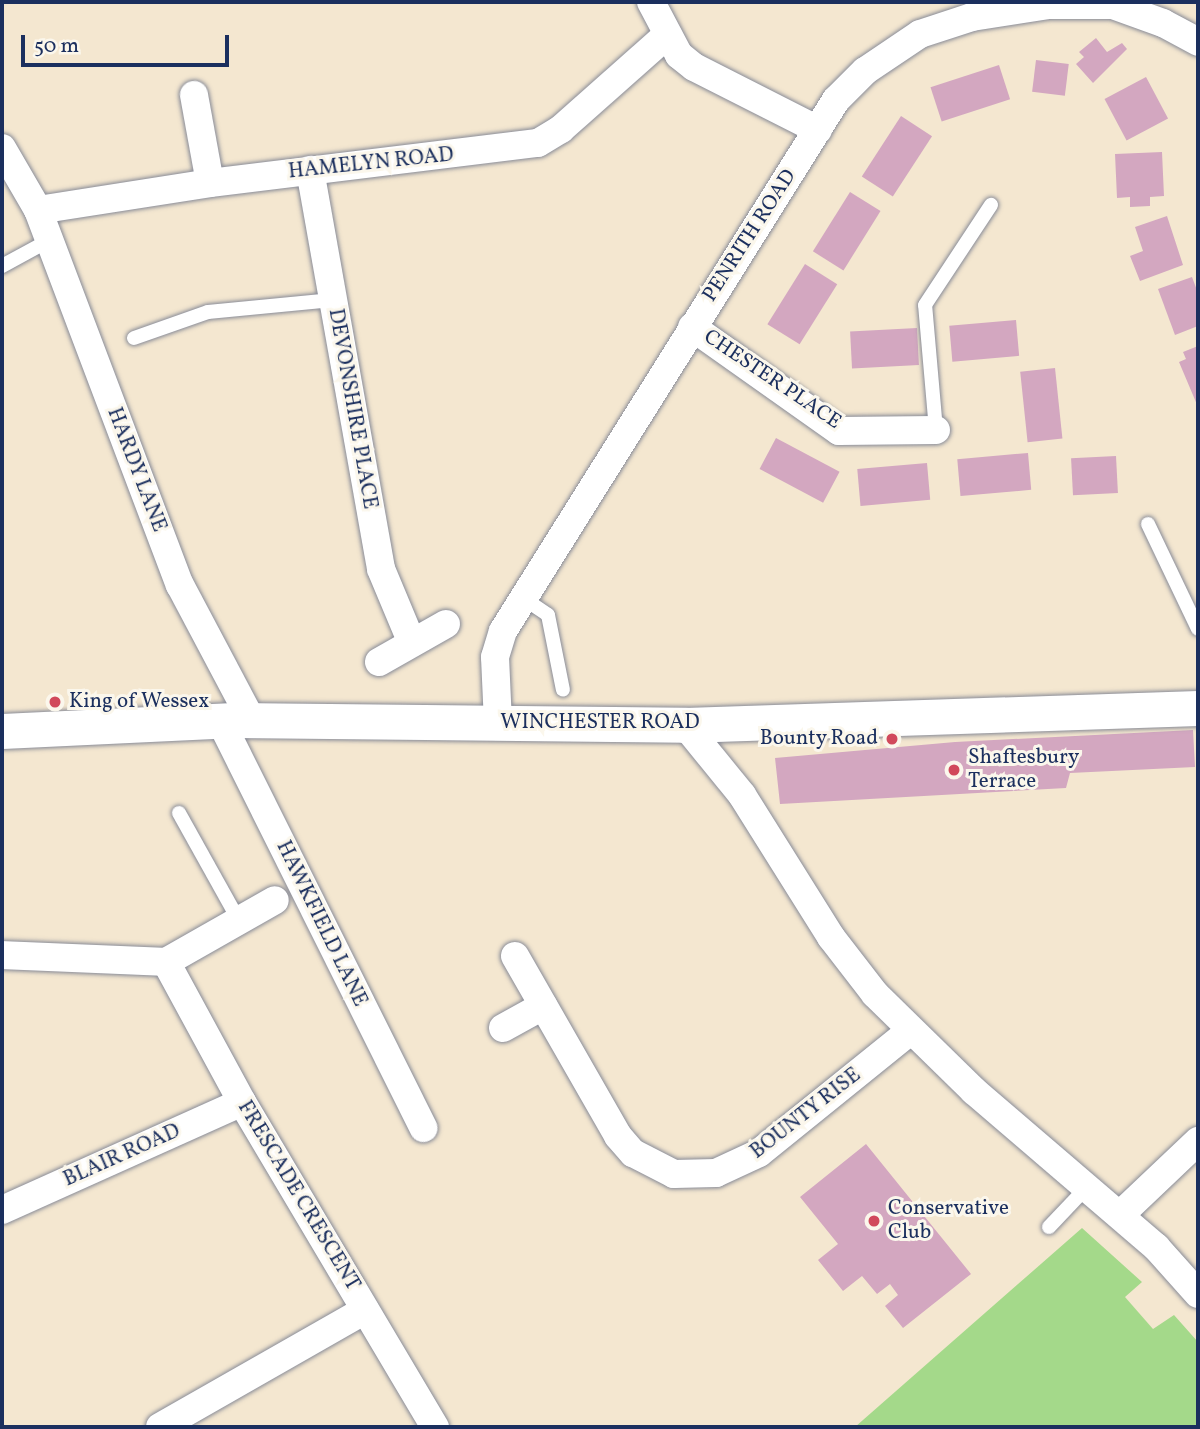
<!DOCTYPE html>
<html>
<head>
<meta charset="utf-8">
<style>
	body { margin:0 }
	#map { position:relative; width:1200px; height:1429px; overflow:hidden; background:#f4e7d0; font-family:Vollkorn,serif }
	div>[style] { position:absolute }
	.green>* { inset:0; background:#a4d98a }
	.building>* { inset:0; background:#d3a7c0; transform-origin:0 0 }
	.roads { filter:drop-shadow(0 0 2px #888b97) drop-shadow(0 0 2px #888b97) }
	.service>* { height:14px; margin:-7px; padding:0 7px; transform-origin:7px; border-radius:7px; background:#fff }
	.minor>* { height:28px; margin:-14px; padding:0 14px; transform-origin:14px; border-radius:14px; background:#fff }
	.tertiary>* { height:35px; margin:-17.5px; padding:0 17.5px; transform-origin:17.5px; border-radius:17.5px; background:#fff }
	.dots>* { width:19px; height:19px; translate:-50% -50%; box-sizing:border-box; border:4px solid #fbf7ec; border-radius:50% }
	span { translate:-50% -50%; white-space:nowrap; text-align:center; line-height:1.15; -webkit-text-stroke:6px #fbf7ec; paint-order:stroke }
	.street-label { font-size:21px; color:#1b2f5e }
	.poi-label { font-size:21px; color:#1b2f5e }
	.left { translate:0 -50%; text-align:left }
	.right { translate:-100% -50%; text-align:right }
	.frame { position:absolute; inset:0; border:4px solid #1b2f5e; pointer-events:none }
	.scale { position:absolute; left:21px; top:35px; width:208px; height:32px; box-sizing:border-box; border:4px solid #1b2f5e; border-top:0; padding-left:9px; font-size:21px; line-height:24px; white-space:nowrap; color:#1b2f5e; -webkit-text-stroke:5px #fbf7ec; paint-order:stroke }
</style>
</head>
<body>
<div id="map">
	<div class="green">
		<div style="clip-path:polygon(1082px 1228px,1142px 1282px,1125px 1297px,1153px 1329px,1174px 1315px,1198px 1342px,1198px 1427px,855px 1427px)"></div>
	</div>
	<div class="building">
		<div style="clip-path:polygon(1096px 38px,1107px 52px,1122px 43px,1127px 49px,1093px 83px,1076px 64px,1084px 57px,1079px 52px)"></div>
		<div style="left:1036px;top:60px;width:33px;height:32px;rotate:7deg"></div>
		<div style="left:999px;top:65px;width:36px;height:72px;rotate:72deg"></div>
		<div style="left:1146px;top:77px;width:47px;height:47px;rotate:62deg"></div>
		<div style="left:901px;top:116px;width:37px;height:72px;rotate:33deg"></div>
		<div style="clip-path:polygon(1162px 152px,1164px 196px,1150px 197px,1150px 206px,1130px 207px,1130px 197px,1117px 198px,1115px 154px)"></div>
		<div style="left:850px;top:192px;width:36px;height:70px;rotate:32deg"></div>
		<div style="clip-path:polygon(1167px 216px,1183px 265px,1140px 281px,1130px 256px,1143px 251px,1135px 227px)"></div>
		<div style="left:805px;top:264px;width:38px;height:71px;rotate:32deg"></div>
		<div style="clip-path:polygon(1192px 277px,1198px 293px,1198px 326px,1175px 335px,1158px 289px)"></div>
		<div style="left:1016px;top:320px;width:36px;height:67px;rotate:85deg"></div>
		<div style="left:917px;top:328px;width:37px;height:67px;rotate:87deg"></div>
		<div style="clip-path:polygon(1198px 346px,1198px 407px,1179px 362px,1186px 359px,1183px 352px)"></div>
		<div style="left:1055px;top:368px;width:71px;height:35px;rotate:84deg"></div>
		<div style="left:776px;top:438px;width:72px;height:35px;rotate:28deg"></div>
		<div style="left:1028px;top:453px;width:37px;height:71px;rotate:85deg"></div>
		<div style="left:1116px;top:456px;width:37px;height:45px;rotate:87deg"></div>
		<div style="left:927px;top:463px;width:37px;height:70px;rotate:85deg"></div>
		<div style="clip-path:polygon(1193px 730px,1195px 767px,1070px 773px,1066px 788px,780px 804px,775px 758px,955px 742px)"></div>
		<div style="clip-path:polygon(866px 1144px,971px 1274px,903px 1328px,885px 1306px,898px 1295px,890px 1284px,877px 1294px,862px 1276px,843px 1291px,818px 1260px,838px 1244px,800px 1197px)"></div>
	</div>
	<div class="roads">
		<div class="service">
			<div style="left:2px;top:266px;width:52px;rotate:-28.5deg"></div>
			<div style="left:134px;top:338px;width:78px;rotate:-19.4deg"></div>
			<div style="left:208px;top:312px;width:125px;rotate:-5.5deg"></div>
			<div style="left:936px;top:430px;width:125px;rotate:-95deg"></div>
			<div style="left:925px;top:305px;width:120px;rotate:-56.6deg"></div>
			<div style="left:1148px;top:524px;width:116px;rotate:64.5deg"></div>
			<div style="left:523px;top:598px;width:30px;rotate:34deg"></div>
			<div style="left:548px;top:615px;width:76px;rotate:78.7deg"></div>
			<div style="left:179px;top:813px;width:124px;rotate:60.9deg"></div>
			<div style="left:1049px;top:1227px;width:54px;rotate:-46.5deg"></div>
		</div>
		<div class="minor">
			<div style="left:651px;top:2px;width:60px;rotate:62.2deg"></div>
			<div style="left:679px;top:55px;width:19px;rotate:39deg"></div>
			<div style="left:694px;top:67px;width:139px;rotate:26.9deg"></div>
			<div style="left:194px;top:95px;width:89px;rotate:79.7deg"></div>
			<div style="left:2px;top:148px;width:72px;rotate:59.9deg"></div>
			<div style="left:38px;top:210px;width:401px;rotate:69.3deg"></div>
			<div style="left:180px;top:585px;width:154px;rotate:62.1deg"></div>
			<div style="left:310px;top:170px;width:405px;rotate:79.9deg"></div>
			<div style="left:381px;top:569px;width:80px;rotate:67.3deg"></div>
			<div style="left:38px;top:210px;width:174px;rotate:-8.9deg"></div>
			<div style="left:210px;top:183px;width:330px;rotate:-7deg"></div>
			<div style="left:538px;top:143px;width:27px;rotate:-31deg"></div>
			<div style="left:561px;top:129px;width:142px;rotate:-41.6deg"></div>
			<div style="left:692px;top:327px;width:180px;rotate:35.3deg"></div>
			<div style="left:839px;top:431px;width:97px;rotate:-0.6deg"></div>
			<div style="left:379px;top:662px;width:77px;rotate:-29.6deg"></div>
			<div style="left:220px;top:720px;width:456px;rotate:63.5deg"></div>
			<div style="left:498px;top:723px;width:66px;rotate:-92.6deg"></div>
			<div style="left:495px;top:657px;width:27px;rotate:-73deg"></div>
			<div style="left:503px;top:631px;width:627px;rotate:-57.91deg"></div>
			<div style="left:836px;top:100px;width:41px;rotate:-45deg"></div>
			<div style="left:865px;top:71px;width:66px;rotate:-33.9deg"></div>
			<div style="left:920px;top:34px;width:55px;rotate:-18.1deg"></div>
			<div style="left:972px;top:17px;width:78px;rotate:-8.9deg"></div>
			<div style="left:1049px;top:5px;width:64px"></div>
			<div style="left:1113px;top:5px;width:53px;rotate:19.8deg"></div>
			<div style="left:1163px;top:23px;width:40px;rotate:28deg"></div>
			<div style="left:685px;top:725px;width:90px;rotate:50.8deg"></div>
			<div style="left:742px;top:795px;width:168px;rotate:57.9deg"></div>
			<div style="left:831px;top:937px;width:72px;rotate:52.3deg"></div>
			<div style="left:875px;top:994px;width:139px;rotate:44.4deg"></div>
			<div style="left:974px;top:1091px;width:240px;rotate:40.6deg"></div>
			<div style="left:1156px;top:1247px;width:63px;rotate:48.2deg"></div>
			<div style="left:2px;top:955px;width:164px;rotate:2.4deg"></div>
			<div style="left:166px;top:962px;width:159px;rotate:61.5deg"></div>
			<div style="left:242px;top:1102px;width:378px;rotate:59.3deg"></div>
			<div style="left:515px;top:956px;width:207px;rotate:60.2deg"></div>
			<div style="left:618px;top:1136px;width:23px;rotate:49deg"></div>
			<div style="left:633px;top:1153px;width:46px;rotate:27.1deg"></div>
			<div style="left:674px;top:1174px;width:42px;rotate:-1.4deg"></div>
			<div style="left:716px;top:1173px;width:47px;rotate:-24.9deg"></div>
			<div style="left:759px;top:1153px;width:194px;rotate:-38.9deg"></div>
			<div style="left:166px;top:962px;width:125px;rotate:-29.6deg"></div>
			<div style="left:503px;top:1028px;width:46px;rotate:-28.8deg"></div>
			<div style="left:2px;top:1210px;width:263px;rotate:-24.2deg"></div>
			<div style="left:1120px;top:1215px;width:108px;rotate:-43.5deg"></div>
			<div style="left:160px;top:1427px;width:236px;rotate:-29.7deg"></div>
		</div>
		<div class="tertiary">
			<div style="left:2px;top:731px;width:232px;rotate:-2.7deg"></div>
			<div style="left:234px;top:720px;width:451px;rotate:0.6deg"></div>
			<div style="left:685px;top:725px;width:513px;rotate:-1.9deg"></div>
		</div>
	</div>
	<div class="dots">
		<div style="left:55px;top:702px;background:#d1495b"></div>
		<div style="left:892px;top:739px;background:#d1495b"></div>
		<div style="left:954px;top:770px;background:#d1495b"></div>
		<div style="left:874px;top:1221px;background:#d1495b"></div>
	</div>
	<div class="street-label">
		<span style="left:371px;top:164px;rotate:-6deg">HAMELYN ROAD</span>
		<span style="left:750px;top:236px;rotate:-57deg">PENRITH ROAD</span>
		<span style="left:772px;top:380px;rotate:34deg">CHESTER PLACE</span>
		<span style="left:352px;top:409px;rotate:80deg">DEVONSHIRE PLACE</span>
		<span style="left:136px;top:470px;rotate:69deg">HARDY LANE</span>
		<span style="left:600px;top:723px">WINCHESTER ROAD</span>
		<span style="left:321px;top:924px;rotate:64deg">HAWKFIELD LANE</span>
		<span style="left:806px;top:1114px;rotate:-38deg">BOUNTY RISE</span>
		<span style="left:122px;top:1156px;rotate:-24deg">BLAIR ROAD</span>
		<span style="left:298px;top:1196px;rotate:59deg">FRESCADE CRESCENT</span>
	</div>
	<div class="poi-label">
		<span class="left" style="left:69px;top:702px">King of Wessex</span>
		<span class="right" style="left:878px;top:739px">Bounty Road</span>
		<span class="left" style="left:968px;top:770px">Shaftesbury<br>Terrace</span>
		<span class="left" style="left:888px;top:1221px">Conservative<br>Club</span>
	</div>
	<div class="frame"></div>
	<div class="scale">50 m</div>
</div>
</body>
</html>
